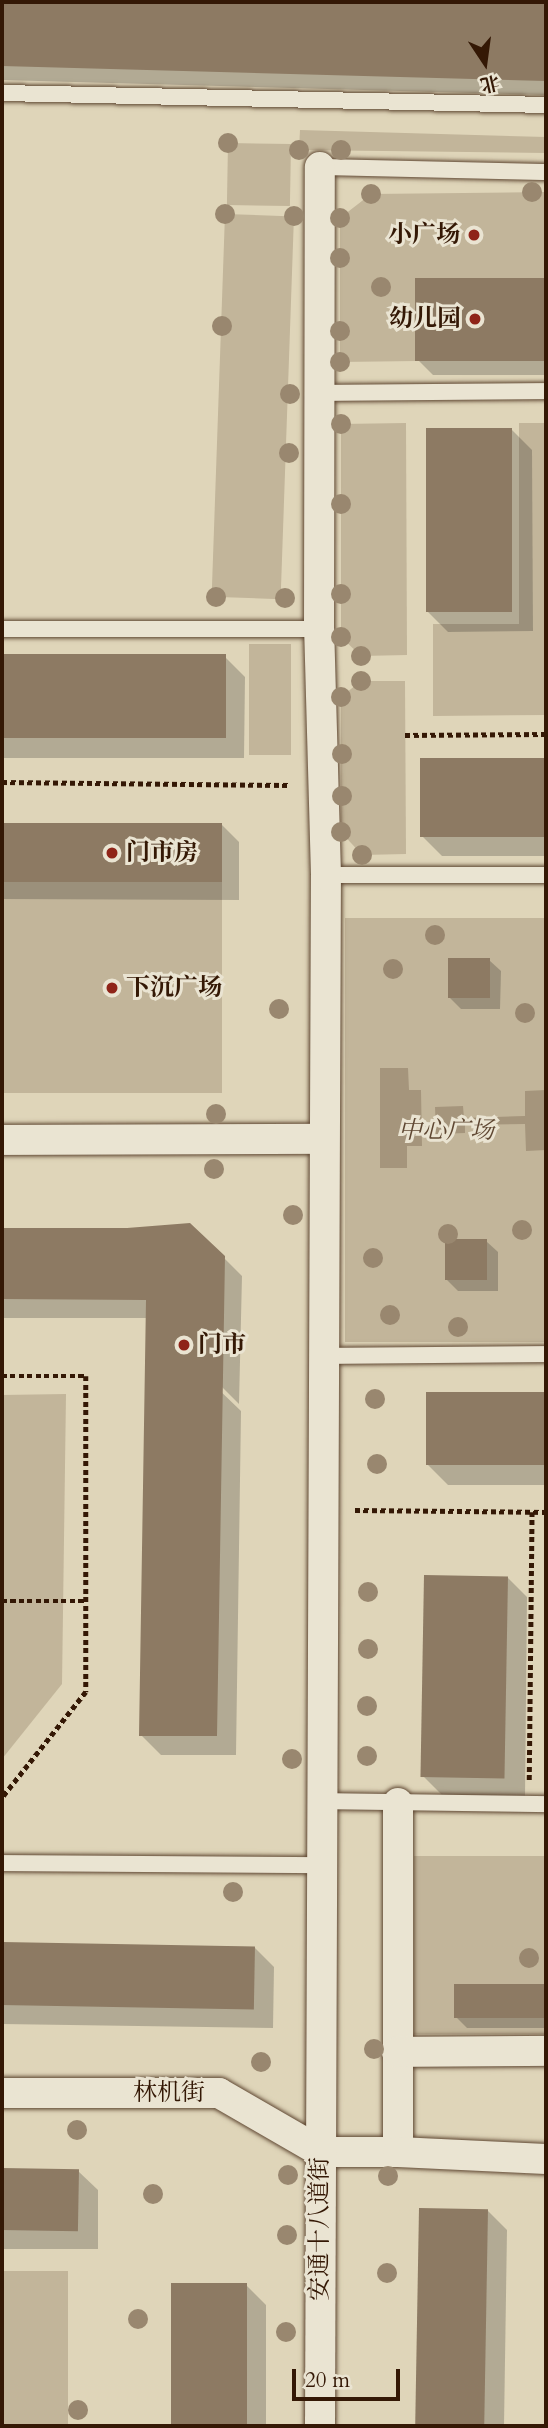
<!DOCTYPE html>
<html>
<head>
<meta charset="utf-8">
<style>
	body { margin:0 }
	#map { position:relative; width:548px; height:2428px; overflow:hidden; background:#dfd5b9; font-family:Cardo,"Noto Serif SC",serif }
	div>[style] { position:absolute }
	.green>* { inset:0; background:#c2b59a; transform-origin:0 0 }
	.water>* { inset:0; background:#a5957c }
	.shadow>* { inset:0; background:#0003 }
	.building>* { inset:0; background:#8d7a63; transform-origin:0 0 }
	.path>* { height:4.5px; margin-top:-2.25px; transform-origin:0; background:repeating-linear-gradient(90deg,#341805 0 5px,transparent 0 8.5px) }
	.roads { filter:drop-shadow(0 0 2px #5f4732) drop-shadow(0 0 2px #5f4732) }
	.service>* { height:16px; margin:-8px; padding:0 8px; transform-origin:8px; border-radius:8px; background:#eae4d2 }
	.minor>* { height:30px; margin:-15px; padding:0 15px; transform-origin:15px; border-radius:15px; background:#eae4d2 }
	.trees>* { width:20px; height:20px; margin:-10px; border-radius:50%; background:#99876f }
	.dots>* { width:19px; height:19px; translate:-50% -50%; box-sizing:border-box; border:4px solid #eae4d2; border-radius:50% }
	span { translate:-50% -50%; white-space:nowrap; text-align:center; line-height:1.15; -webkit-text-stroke:6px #eae4d2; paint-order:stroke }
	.poi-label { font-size:24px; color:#341805; font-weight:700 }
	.right { translate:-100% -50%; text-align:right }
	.left { translate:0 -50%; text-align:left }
	.park-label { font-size:24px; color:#5f4732; font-style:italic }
	.street-label { font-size:24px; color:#341805 }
	.frame { position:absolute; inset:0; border:4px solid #341805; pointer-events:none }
	.north { position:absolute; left:450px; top:28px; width:70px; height:70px; -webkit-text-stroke:5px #eae4d2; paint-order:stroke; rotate:167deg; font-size:19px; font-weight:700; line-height:28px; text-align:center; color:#341805 }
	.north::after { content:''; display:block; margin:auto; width:24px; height:32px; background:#341805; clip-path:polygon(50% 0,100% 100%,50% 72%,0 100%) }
	.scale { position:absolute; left:292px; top:2369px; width:108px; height:32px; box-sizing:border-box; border:4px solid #341805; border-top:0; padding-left:9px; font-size:21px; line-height:24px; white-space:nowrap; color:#341805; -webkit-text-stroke:5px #eae4d2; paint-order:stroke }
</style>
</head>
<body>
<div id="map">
	<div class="green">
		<div style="clip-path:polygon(300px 130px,546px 137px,546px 153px,299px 150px)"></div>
		<div style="left:228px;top:143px;width:63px;height:62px;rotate:1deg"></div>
		<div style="clip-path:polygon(546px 192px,546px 278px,416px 278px,416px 361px,340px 362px,340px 218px,371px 194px)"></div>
		<div style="left:225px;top:214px;width:69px;height:383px;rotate:2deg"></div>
		<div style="clip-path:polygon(406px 423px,407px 655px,361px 656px,341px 637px,341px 424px)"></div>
		<div style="clip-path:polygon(519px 423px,546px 423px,546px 715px,433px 716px,433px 624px,519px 624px)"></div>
		<div style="left:249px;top:644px;width:42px;height:111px"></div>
		<div style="clip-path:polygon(361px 681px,405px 681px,406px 854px,362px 855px,341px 832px,341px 697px)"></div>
		<div style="left:2px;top:882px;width:220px;height:211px"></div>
		<div style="left:546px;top:918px;width:424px;height:201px;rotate:90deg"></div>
		<div style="clip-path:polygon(66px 1394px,62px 1684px,2px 1759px,2px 1395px)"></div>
		<div style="left:414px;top:1856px;width:132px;height:178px"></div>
		<div style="left:2px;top:2271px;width:66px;height:155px"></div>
	</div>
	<div class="water">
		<div style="clip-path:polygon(380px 1068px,408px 1068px,409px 1090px,421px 1090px,422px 1146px,407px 1146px,407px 1168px,380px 1168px)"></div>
		<div style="clip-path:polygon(546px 1090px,546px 1150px,526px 1151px,525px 1124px,465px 1125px,465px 1133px,436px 1134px,435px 1107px,463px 1106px,464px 1118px,525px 1116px,525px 1091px)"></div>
	</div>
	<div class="shadow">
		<div style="clip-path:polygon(2px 2px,546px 2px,546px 95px,2px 80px)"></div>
		<div style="clip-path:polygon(546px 279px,546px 375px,433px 375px,418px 360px,417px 280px)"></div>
		<div style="clip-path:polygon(512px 430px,532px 450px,533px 631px,448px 632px,428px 612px)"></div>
		<div style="clip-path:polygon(2px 656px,225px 657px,245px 677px,244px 758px,2px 758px)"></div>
		<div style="clip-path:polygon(546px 759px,546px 856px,442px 856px,422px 836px,422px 760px)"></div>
		<div style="clip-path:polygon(2px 824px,221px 824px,239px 842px,239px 900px,2px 899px)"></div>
		<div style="clip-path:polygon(489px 960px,501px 971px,500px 1009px,461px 1009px,450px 998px)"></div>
		<div style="clip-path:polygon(2px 1230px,127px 1230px,224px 1258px,242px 1276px,239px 1404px,217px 1382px,214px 1385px,241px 1411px,236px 1755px,161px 1755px,141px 1735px,147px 1318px,2px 1318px)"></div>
		<div style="clip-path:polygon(486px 1241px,498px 1252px,498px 1291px,458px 1291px,447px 1280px)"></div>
		<div style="clip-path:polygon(428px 1394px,546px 1394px,546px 1485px,448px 1485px,428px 1465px)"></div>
		<div style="clip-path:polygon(507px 1577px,527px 1597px,525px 1797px,444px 1797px,424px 1777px)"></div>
		<div style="clip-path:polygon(2px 1944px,254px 1947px,274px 1967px,273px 2028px,2px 2024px)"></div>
		<div style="clip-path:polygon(546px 1985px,546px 2028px,467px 2028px,456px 2017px,456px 1986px)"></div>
		<div style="clip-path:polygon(2px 2170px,78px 2171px,98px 2190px,98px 2249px,2px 2249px)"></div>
		<div style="clip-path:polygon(420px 2209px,488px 2211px,507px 2230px,504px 2426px,417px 2426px)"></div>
		<div style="clip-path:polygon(173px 2285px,246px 2285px,266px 2305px,266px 2426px,174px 2426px)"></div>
	</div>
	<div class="building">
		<div style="clip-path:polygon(2px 2px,546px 2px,546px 81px,2px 66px)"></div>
		<div style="left:415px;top:278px;width:131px;height:83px"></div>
		<div style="left:426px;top:428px;width:86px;height:184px"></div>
		<div style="left:2px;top:654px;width:224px;height:84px"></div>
		<div style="left:420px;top:758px;width:126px;height:79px"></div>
		<div style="left:2px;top:823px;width:220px;height:59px"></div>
		<div style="left:448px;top:958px;width:42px;height:40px"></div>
		<div style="clip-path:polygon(190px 1223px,225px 1256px,217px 1736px,139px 1736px,146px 1300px,2px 1299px,2px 1228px,127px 1228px)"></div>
		<div style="left:445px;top:1239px;width:42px;height:41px"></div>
		<div style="left:426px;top:1392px;width:120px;height:73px"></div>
		<div style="left:424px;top:1575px;width:84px;height:202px;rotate:1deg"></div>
		<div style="left:2px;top:1942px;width:253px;height:63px;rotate:1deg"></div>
		<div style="left:454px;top:1984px;width:92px;height:34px"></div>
		<div style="left:2px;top:2168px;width:77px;height:62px;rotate:1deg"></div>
		<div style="left:419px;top:2208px;width:69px;height:218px;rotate:1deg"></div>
		<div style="left:171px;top:2283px;width:76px;height:143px"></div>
	</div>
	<div class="path">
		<div style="left:405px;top:735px;width:141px;rotate:-0.4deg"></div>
		<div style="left:2px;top:782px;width:289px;rotate:0.6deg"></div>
		<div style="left:2px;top:1376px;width:84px"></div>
		<div style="left:86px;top:1376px;width:316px;rotate:90deg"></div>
		<div style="left:86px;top:1692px;width:135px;rotate:128.4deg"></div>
		<div style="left:355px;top:1510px;width:191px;rotate:0.6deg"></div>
		<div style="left:2px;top:1601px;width:83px"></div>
		<div style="left:529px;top:1780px;width:268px;rotate:-89.4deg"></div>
	</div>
	<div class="roads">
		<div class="service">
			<div style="left:2px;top:93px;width:544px;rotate:1.26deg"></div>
			<div style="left:320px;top:167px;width:226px;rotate:1.3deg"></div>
			<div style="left:320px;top:393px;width:226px;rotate:-0.5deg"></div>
			<div style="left:2px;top:629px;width:317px"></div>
			<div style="left:326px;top:875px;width:220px"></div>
			<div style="left:324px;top:1356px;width:222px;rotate:-0.5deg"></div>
			<div style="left:323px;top:1801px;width:223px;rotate:0.8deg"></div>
			<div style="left:2px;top:1863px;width:320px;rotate:0.4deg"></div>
		</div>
		<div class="minor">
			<div style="left:2px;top:1140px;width:322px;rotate:-0.2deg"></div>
			<div style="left:398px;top:1803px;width:349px;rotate:90deg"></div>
			<div style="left:397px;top:2052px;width:149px;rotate:-0.4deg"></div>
			<div style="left:2px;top:2093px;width:217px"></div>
			<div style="left:219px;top:2093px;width:118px;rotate:30deg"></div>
			<div style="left:321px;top:2152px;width:77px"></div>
			<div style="left:398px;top:2152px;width:148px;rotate:2.7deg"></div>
			<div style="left:320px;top:2426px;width:1551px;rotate:-89.78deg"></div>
			<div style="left:326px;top:875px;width:246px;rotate:-91.6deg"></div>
			<div style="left:319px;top:629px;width:462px;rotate:-89.9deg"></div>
		</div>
	</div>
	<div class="trees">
		<div style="left:228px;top:143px"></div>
		<div style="left:299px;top:150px"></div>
		<div style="left:341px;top:150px"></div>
		<div style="left:532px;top:192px"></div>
		<div style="left:371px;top:194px"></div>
		<div style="left:225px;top:214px"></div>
		<div style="left:294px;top:216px"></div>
		<div style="left:340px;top:218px"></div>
		<div style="left:340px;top:258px"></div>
		<div style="left:381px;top:287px"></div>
		<div style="left:222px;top:326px"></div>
		<div style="left:340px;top:331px"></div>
		<div style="left:340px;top:362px"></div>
		<div style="left:290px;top:394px"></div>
		<div style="left:341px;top:424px"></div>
		<div style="left:289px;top:453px"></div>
		<div style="left:341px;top:504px"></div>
		<div style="left:341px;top:594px"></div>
		<div style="left:216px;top:597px"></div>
		<div style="left:285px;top:598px"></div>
		<div style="left:341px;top:637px"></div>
		<div style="left:361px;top:656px"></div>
		<div style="left:361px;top:681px"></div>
		<div style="left:341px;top:697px"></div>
		<div style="left:342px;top:754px"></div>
		<div style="left:342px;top:796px"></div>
		<div style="left:341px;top:832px"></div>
		<div style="left:362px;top:855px"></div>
		<div style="left:435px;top:935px"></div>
		<div style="left:393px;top:969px"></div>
		<div style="left:279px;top:1009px"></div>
		<div style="left:525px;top:1013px"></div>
		<div style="left:216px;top:1114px"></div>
		<div style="left:214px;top:1169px"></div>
		<div style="left:293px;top:1215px"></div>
		<div style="left:522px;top:1230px"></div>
		<div style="left:448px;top:1234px"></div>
		<div style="left:373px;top:1258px"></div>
		<div style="left:390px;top:1315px"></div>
		<div style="left:458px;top:1327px"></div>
		<div style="left:375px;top:1399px"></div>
		<div style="left:377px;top:1464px"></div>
		<div style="left:368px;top:1592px"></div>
		<div style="left:368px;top:1649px"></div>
		<div style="left:367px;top:1706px"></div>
		<div style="left:367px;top:1756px"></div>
		<div style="left:292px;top:1759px"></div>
		<div style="left:233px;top:1892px"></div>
		<div style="left:529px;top:1958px"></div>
		<div style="left:374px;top:2049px"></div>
		<div style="left:261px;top:2062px"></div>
		<div style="left:77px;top:2130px"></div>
		<div style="left:288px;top:2175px"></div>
		<div style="left:388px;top:2176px"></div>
		<div style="left:153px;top:2194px"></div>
		<div style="left:287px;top:2235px"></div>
		<div style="left:387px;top:2273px"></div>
		<div style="left:138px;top:2319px"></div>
		<div style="left:286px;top:2332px"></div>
		<div style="left:78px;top:2410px"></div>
	</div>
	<div class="dots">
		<div style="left:474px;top:235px;background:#8f2418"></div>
		<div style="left:475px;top:319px;background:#8f2418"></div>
		<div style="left:112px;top:853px;background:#8f2418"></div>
		<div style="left:112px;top:988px;background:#8f2418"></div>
		<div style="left:184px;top:1345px;background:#8f2418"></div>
	</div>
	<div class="poi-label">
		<span class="right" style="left:460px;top:235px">小广场</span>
		<span class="right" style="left:461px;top:319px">幼儿园</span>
		<span class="left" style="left:126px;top:853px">门市房</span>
		<span class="left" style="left:126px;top:988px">下沉广场</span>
		<span class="left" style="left:198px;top:1345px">门市</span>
	</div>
	<div class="park-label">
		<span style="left:446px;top:1131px">中心广场</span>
	</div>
	<div class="street-label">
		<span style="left:169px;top:2093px">林机街</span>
		<span style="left:320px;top:2229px;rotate:-90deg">安通十八道街</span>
	</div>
	<div class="frame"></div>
	<div class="north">北</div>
	<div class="scale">20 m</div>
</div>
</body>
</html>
